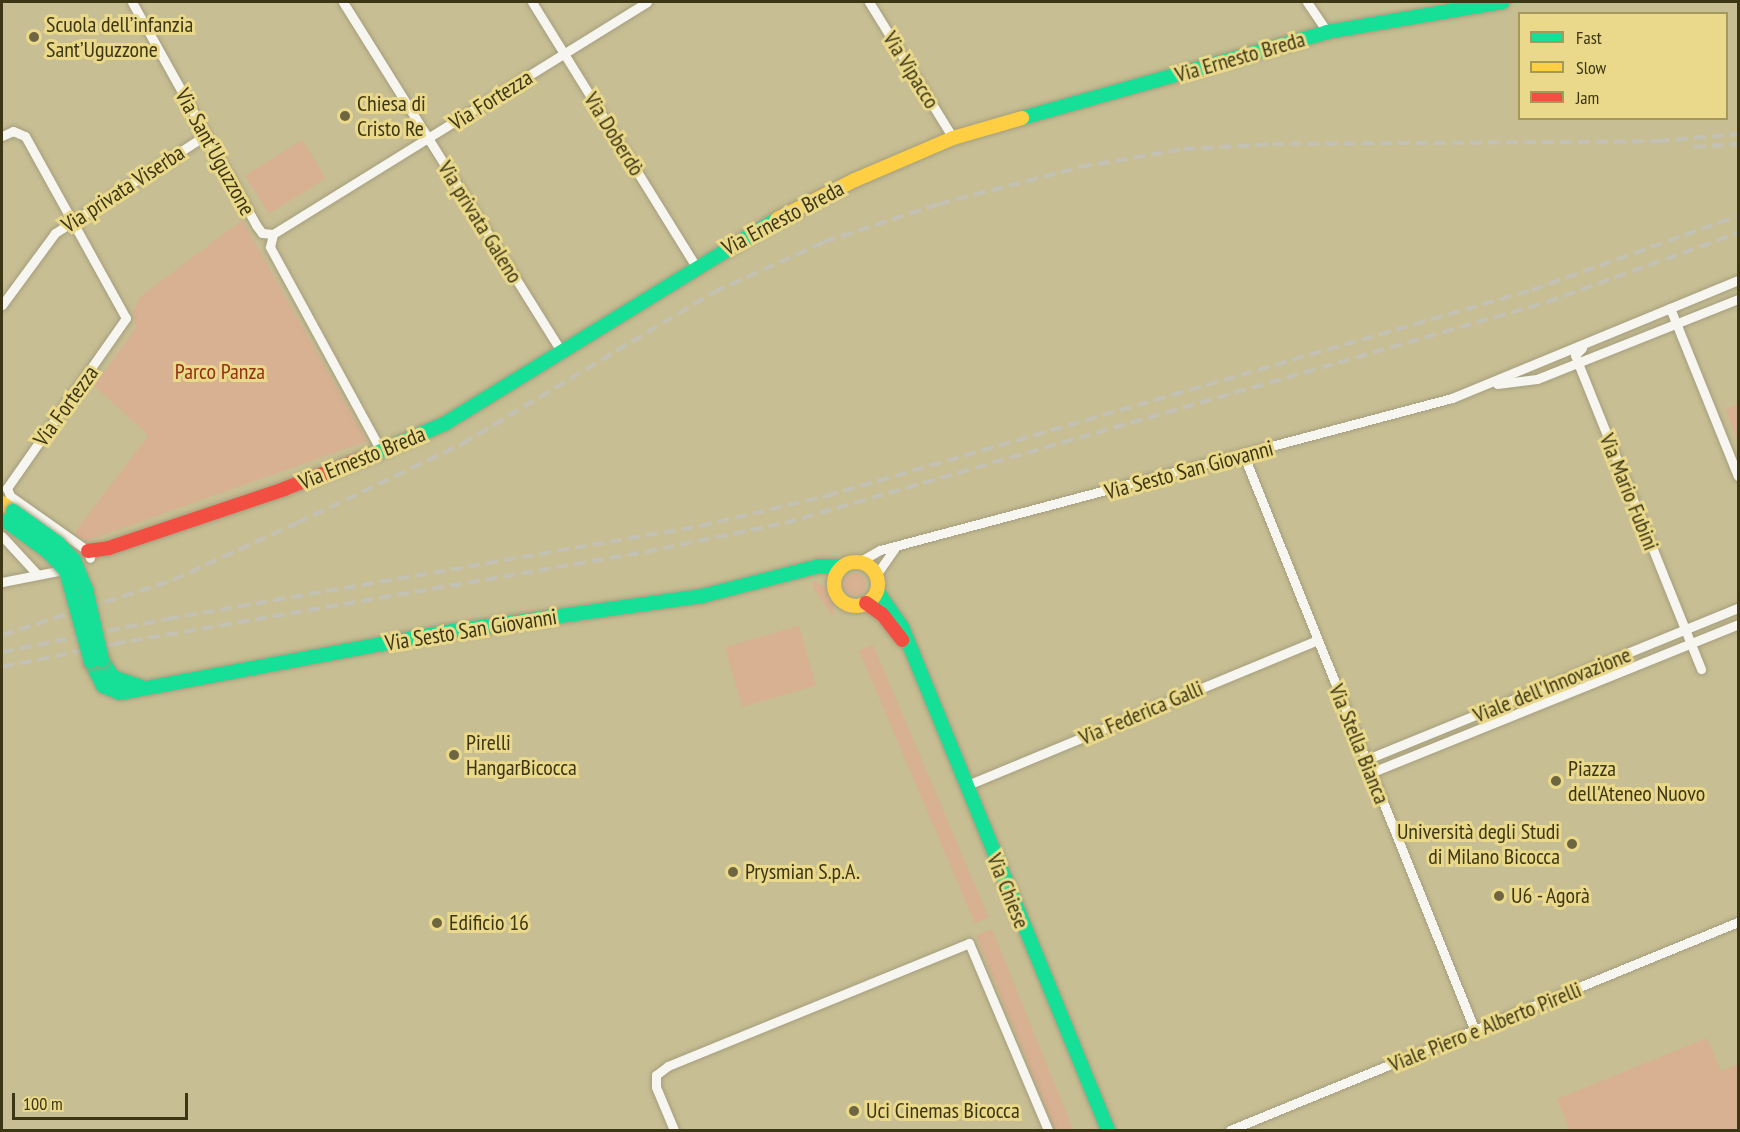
<!DOCTYPE html>
<html>
<head>
<meta charset="utf-8">
<style>
	body { margin:0 }
	#map { position:relative; width:1740px; height:1132px; overflow:hidden; background:#c7be94; font-family:"PT Sans Narrow",sans-serif }
	div>[style] { position:absolute }
	.green>* { inset:0; background:#d8b092; transform-origin:0 0 }
	.round { border-radius:50% }
	.roads { filter:drop-shadow(0 0 2px #a59e7c) drop-shadow(0 0 2px #a59e7c) }
	.street>* { height:9px; margin:-4.5px; padding:0 4.5px; transform-origin:4.5px; border-radius:4.5px; background:#f7f5ef }
	.fast>* { height:14px; margin:-7px; padding:0 7px; transform-origin:7px; border-radius:7px; background:#16e098 }
	.slow>* { height:14px; margin:-7px; padding:0 7px; transform-origin:7px; border-radius:7px; background:#ffcf43 }
	.slow>.ring { margin:-7px; padding:0; box-sizing:content-box; background:none; border:14px solid #ffcf43; border-radius:50% }
	.jam>* { height:14px; margin:-7px; padding:0 7px; transform-origin:7px; border-radius:7px; background:#f24e42 }
	.rail>* { height:4px; margin-top:-2px; transform-origin:0; background:repeating-linear-gradient(90deg,#c3c1b4 0 12px,transparent 0 18px) }
	.bridges { filter:drop-shadow(0 0 2px #a59e7c) drop-shadow(0 0 2px #a59e7c) }
	.fast-bridge>* { height:14px; margin:-7px; padding:0 7px; transform-origin:7px; border-radius:7px; background:#16e098 }
	.dots>* { width:16px; height:16px; translate:-50% -50%; box-sizing:border-box; border:3px solid #ead98a; border-radius:50% }
	span { translate:-50% -50%; white-space:nowrap; text-align:center; line-height:1.15; -webkit-text-stroke:6px #ead98a; paint-order:stroke }
	.poi-label { font-size:22px; color:#3d3615 }
	.left { translate:0 -50%; text-align:left }
	.right { translate:-100% -50%; text-align:right }
	.street-label { font-size:22px; color:#3d3615 }
	.park-label { font-size:22px; color:#933211 }
	.frame { position:absolute; inset:0; border:3px solid #3d3615; pointer-events:none }
	.legend { position:absolute; left:1518px; top:12px; width:210px; height:108px; box-sizing:border-box; background:#ead98a; border:2px solid #a5985b; margin:0; padding:8px 10px; list-style:none; font-size:18px; color:#3d3615 }
	.legend li { display:flex; align-items:center; gap:12px; height:30px }
	.legend b { width:30px; border:2px solid #a5985b }
	.scale { position:absolute; left:12px; top:1093px; width:176px; height:27px; box-sizing:border-box; border:3px solid #3d3615; border-top:0; padding-left:8px; font-size:18px; line-height:21px; white-space:nowrap; color:#3d3615; -webkit-text-stroke:4px #ead98a; paint-order:stroke }
</style>
</head>
<body>
<div id="map">
	<div class="green">
		<div style="left:302px;top:140px;width:45px;height:67px;rotate:58deg"></div>
		<div style="clip-path:polygon(242px 220px,367px 441px,86px 541px,74px 533px,149px 435px,94px 386px,136px 328px,133px 312px,140px 297px)"></div>
		<div style="clip-path:polygon(1738px 404px,1738px 442px,1725px 409px)"></div>
		<div class="round" style="left:844px;top:573px;width:22px;height:22px"></div>
		<div style="clip-path:polygon(814px 581px,827px 588px,834px 604px,833px 616px,813px 588px)"></div>
		<div style="left:799px;top:626px;width:62px;height:77px;rotate:74deg"></div>
		<div style="left:873px;top:645px;width:296px;height:15px;rotate:67deg"></div>
		<div style="left:992px;top:929px;width:217px;height:17px;rotate:68deg"></div>
		<div style="clip-path:polygon(1707px 1038px,1721px 1071px,1738px 1064px,1738px 1130px,1570px 1130px,1557px 1099px)"></div>
	</div>
	<div class="roads">
		<div class="street">
			<div style="left:132px;top:2px;width:255px;rotate:60.9deg"></div>
			<div style="left:256px;top:225px;width:10px;rotate:53deg"></div>
			<div style="left:262px;top:233px;width:11px;rotate:5deg"></div>
			<div style="left:343px;top:2px;width:411px;rotate:58deg"></div>
			<div style="left:532px;top:2px;width:311px;rotate:58.2deg"></div>
			<div style="left:869px;top:2px;width:160px;rotate:58.3deg"></div>
			<div style="left:1307px;top:2px;width:36px;rotate:56deg"></div>
			<div style="left:2px;top:136px;width:12px;rotate:-24deg"></div>
			<div style="left:13px;top:131px;width:13px;rotate:23deg"></div>
			<div style="left:25px;top:136px;width:208px;rotate:61deg"></div>
			<div style="left:126px;top:318px;width:208px;rotate:125deg"></div>
			<div style="left:273px;top:234px;width:440px;rotate:-31.8deg"></div>
			<div style="left:273px;top:234px;width:13px;rotate:103deg"></div>
			<div style="left:270px;top:247px;width:234px;rotate:61.4deg"></div>
			<div style="left:2px;top:305px;width:89px;rotate:-53.6deg"></div>
			<div style="left:55px;top:233px;width:180px;rotate:-33deg"></div>
			<div style="left:1670px;top:308px;width:181px;rotate:68deg"></div>
			<div style="left:1582px;top:348px;width:10px;rotate:135deg"></div>
			<div style="left:1575px;top:355px;width:9px;rotate:69deg"></div>
			<div style="left:1578px;top:363px;width:330px;rotate:68.1deg"></div>
			<div style="left:1497px;top:384px;width:40px;rotate:-7.1deg"></div>
			<div style="left:1537px;top:379px;width:216px;rotate:-21.7deg"></div>
			<div style="left:1244px;top:456px;width:620px;rotate:68.11deg"></div>
			<div style="left:7px;top:488px;width:9px;rotate:69deg"></div>
			<div style="left:10px;top:496px;width:95px;rotate:35.2deg"></div>
			<div style="left:88px;top:551px;width:7px;rotate:74deg"></div>
			<div style="left:2px;top:536px;width:52px;rotate:47.4deg"></div>
			<div style="left:859px;top:562px;width:24px;rotate:-30deg"></div>
			<div style="left:880px;top:550px;width:592px;rotate:-14.88deg"></div>
			<div style="left:1452px;top:398px;width:309px;rotate:-22.4deg"></div>
			<div style="left:876px;top:575px;width:32px;rotate:-55deg"></div>
			<div style="left:2px;top:582px;width:57px;rotate:-11.1deg"></div>
			<div style="left:1365px;top:760px;width:403px;rotate:-22.2deg"></div>
			<div style="left:1370px;top:773px;width:397px;rotate:-22deg"></div>
			<div style="left:965px;top:786px;width:381px;rotate:-22.5deg"></div>
			<div style="left:674px;top:1130px;width:47px;rotate:-112.7deg"></div>
			<div style="left:656px;top:1087px;width:12px;rotate:-90deg"></div>
			<div style="left:656px;top:1075px;width:15px;rotate:-37deg"></div>
			<div style="left:668px;top:1066px;width:325px;rotate:-22.2deg"></div>
			<div style="left:969px;top:943px;width:203px;rotate:67.1deg"></div>
			<div style="left:1230px;top:1130px;width:549px;rotate:-22.27deg"></div>
		</div>
		<div class="fast">
			<div style="left:1022px;top:118px;width:317px;rotate:-15.7deg"></div>
			<div style="left:1327px;top:32px;width:178px;rotate:-9.7deg"></div>
			<div style="left:374px;top:454px;width:76px;rotate:-23.2deg"></div>
			<div style="left:444px;top:424px;width:391px;rotate:-31.6deg"></div>
			<div style="left:877px;top:591px;width:44px;rotate:55.2deg"></div>
			<div style="left:902px;top:627px;width:544px;rotate:67.73deg"></div>
			<div style="left:102px;top:660px;width:20px;rotate:57deg"></div>
			<div style="left:113px;top:677px;width:28px;rotate:19deg"></div>
			<div style="left:91px;top:662px;width:27px;rotate:63deg"></div>
			<div style="left:103px;top:686px;width:18px;rotate:22deg"></div>
			<div style="left:120px;top:693px;width:332px;rotate:-10.6deg"></div>
			<div style="left:446px;top:632px;width:259px;rotate:-8deg"></div>
			<div style="left:702px;top:596px;width:121px;rotate:-14.4deg"></div>
			<div style="left:819px;top:566px;width:25px"></div>
		</div>
		<div class="slow">
			<div style="left:777px;top:219px;width:87px;rotate:-26.6deg"></div>
			<div style="left:855px;top:180px;width:107px;rotate:-23.2deg"></div>
			<div style="left:953px;top:138px;width:72px;rotate:-16.2deg"></div>
			<div style="left:2px;top:503px;width:14px;rotate:36deg"></div>
			<div class="ring" style="left:834px;top:562px;width:30px;height:30px"></div>
		</div>
		<div class="jam">
			<div style="left:88px;top:551px;width:21px;rotate:-8deg"></div>
			<div style="left:109px;top:548px;width:185px;rotate:-18.6deg"></div>
			<div style="left:284px;top:489px;width:97px;rotate:-21.3deg"></div>
			<div style="left:866px;top:603px;width:19px;rotate:35deg"></div>
			<div style="left:882px;top:614px;width:33px;rotate:52deg"></div>
		</div>
	</div>
	<div class="rail">
		<div style="left:1694px;top:147px;width:44px;rotate:-3.9deg"></div>
		<div style="left:2px;top:635px;width:180px;rotate:-17.8deg"></div>
		<div style="left:173px;top:580px;width:136px;rotate:-24.7deg"></div>
		<div style="left:297px;top:523px;width:183px;rotate:-25.6deg"></div>
		<div style="left:462px;top:444px;width:294px;rotate:-31.1deg"></div>
		<div style="left:714px;top:292px;width:121px;rotate:-24.4deg"></div>
		<div style="left:824px;top:242px;width:121px;rotate:-18.3deg"></div>
		<div style="left:939px;top:204px;width:146px;rotate:-14.7deg"></div>
		<div style="left:1080px;top:167px;width:105px;rotate:-9.9deg"></div>
		<div style="left:1183px;top:149px;width:89px;rotate:-3.2deg"></div>
		<div style="left:1272px;top:144px;width:386px;rotate:-0.4deg"></div>
		<div style="left:1658px;top:141px;width:80px;rotate:-5deg"></div>
		<div style="left:2px;top:652px;width:168px;rotate:-11.3deg"></div>
		<div style="left:167px;top:619px;width:541px;rotate:-9.9deg"></div>
		<div style="left:700px;top:526px;width:130px;rotate:-13.4deg"></div>
		<div style="left:826px;top:496px;width:735px;rotate:-16.27deg"></div>
		<div style="left:1532px;top:290px;width:219px;rotate:-19.8deg"></div>
		<div style="left:2px;top:667px;width:113px;rotate:-11.7deg"></div>
		<div style="left:113px;top:644px;width:540px;rotate:-9.81deg"></div>
		<div style="left:645px;top:552px;width:143px;rotate:-11.7deg"></div>
		<div style="left:785px;top:523px;width:793px;rotate:-16.17deg"></div>
		<div style="left:1547px;top:302px;width:203px;rotate:-19.9deg"></div>
	</div>
	<div class="bridges">
		<div class="fast-bridge">
			<div style="left:13px;top:511px;width:55px;rotate:35.4deg"></div>
			<div style="left:58px;top:543px;width:23px;rotate:47deg"></div>
			<div style="left:74px;top:560px;width:31px;rotate:68deg"></div>
			<div style="left:86px;top:589px;width:73px;rotate:77.3deg"></div>
			<div style="left:6px;top:521px;width:51px;rotate:36.2deg"></div>
			<div style="left:47px;top:551px;width:28px;rotate:46deg"></div>
			<div style="left:66px;top:571px;width:94px;rotate:74.6deg"></div>
		</div>
	</div>
	<div class="dots">
		<div style="left:34px;top:37px;background:#6d6641"></div>
		<div style="left:345px;top:116px;background:#6d6641"></div>
		<div style="left:454px;top:755px;background:#6d6641"></div>
		<div style="left:1556px;top:781px;background:#6d6641"></div>
		<div style="left:1572px;top:844px;background:#6d6641"></div>
		<div style="left:733px;top:872px;background:#6d6641"></div>
		<div style="left:1499px;top:896px;background:#6d6641"></div>
		<div style="left:437px;top:923px;background:#6d6641"></div>
		<div style="left:854px;top:1111px;background:#6d6641"></div>
	</div>
	<div class="poi-label">
		<span class="left" style="left:46px;top:37px">Scuola dell’infanzia<br>Sant’Uguzzone</span>
		<span class="left" style="left:357px;top:116px">Chiesa di<br>Cristo Re</span>
		<span class="left" style="left:466px;top:755px">Pirelli<br>HangarBicocca</span>
		<span class="left" style="left:1568px;top:781px">Piazza<br>dell'Ateneo Nuovo</span>
		<span class="right" style="left:1560px;top:844px">Università degli Studi<br>di Milano Bicocca</span>
		<span class="left" style="left:745px;top:872px">Prysmian S.p.A.</span>
		<span class="left" style="left:1511px;top:896px">U6 - Agorà</span>
		<span class="left" style="left:449px;top:923px">Edificio 16</span>
		<span class="left" style="left:866px;top:1111px">Uci Cinemas Bicocca</span>
	</div>
	<div class="street-label">
		<span style="left:1240px;top:57px;rotate:-16deg">Via Ernesto Breda</span>
		<span style="left:911px;top:70px;rotate:58deg">Via Vipacco</span>
		<span style="left:491px;top:100px;rotate:-32deg">Via Fortezza</span>
		<span style="left:614px;top:134px;rotate:58deg">Via Doberdò</span>
		<span style="left:215px;top:152px;rotate:61deg">Via Sant'Uguzzone</span>
		<span style="left:123px;top:189px;rotate:-33deg">Via privata Viserba</span>
		<span style="left:783px;top:218px;rotate:-28deg">Via Ernesto Breda</span>
		<span style="left:480px;top:222px;rotate:58deg">Via privata Galeno</span>
		<span style="left:66px;top:406px;rotate:-54deg">Via Fortezza</span>
		<span style="left:362px;top:458px;rotate:-22deg">Via Ernesto Breda</span>
		<span style="left:1189px;top:470px;rotate:-15deg">Via Sesto San Giovanni</span>
		<span style="left:1629px;top:492px;rotate:68deg">Via Mario Fubini</span>
		<span style="left:471px;top:630px;rotate:-9deg">Via Sesto San Giovanni</span>
		<span style="left:1552px;top:685px;rotate:-22deg">Viale dell'Innovazione</span>
		<span style="left:1141px;top:713px;rotate:-23deg">Via Federica Galli</span>
		<span style="left:1359px;top:744px;rotate:68deg">Via Stella Bianca</span>
		<span style="left:1008px;top:891px;rotate:68deg">Via Chiese</span>
		<span style="left:1485px;top:1027px;rotate:-22deg">Viale Piero e Alberto Pirelli</span>
	</div>
	<div class="park-label">
		<span style="left:220px;top:372px">Parco Panza</span>
	</div>
	<div class="frame"></div>
	<ul class="legend">
	<li><b style="height:8px;background:#16e098"></b>Fast</li>
	<li><b style="height:8px;background:#ffcf43"></b>Slow</li>
	<li><b style="height:8px;background:#f24e42"></b>Jam</li>
	</ul>
	<div class="scale">100 m</div>
</div>
</body>
</html>
